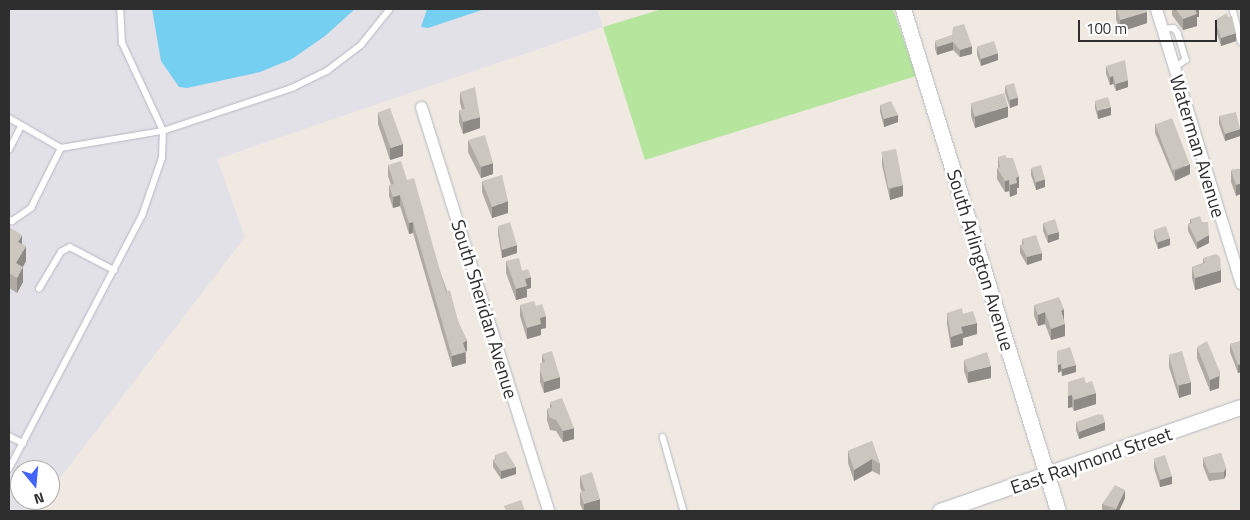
<!DOCTYPE html>
<html>
<head>
<meta charset="utf-8">
<style>
	body { margin:0 }
	#map { position:relative; width:1250px; height:520px; overflow:hidden; background:#efe9e1; font-family:"Titillium Web",sans-serif }
	div>[style] { position:absolute }
	.industrial>* { inset:0; background:#e3e1e8 }
	.green>* { inset:0; background:#b6e59e }
	.water>* { inset:0; background:#75cff0 }
	.roads { filter:drop-shadow(0 0 1px #b4b7c1) drop-shadow(0 0 1px #b4b7c1) }
	.lane>* { height:5.5px; margin:-2.75px; padding:0 2.75px; transform-origin:2.75px; border-radius:2.75px; background:#fff }
	.street>* { height:11px; margin:-5.5px; padding:0 5.5px; transform-origin:5.5px; border-radius:5.5px; background:#fff }
	.secondary>* { height:15px; margin:-7.5px; padding:0 7.5px; transform-origin:7.5px; border-radius:7.5px; background:#fff }
	.wall>* { inset:0; background:#afaba4 }
	.shaded-wall>* { inset:0; background:#8e8b86 }
	.building>* { inset:0; background:#cbc7bf; transform-origin:0 0 }
	span { translate:-50% -50%; white-space:nowrap; text-align:center; line-height:1.15; -webkit-text-stroke:5px #fff; paint-order:stroke }
	.street-label { font-size:19px; color:#2e2e2e }
	.frame { position:absolute; inset:0; border:10px solid #2e2e2e; pointer-events:none }
	.north { position:absolute; left:10px; top:460px; width:50px; height:50px; box-sizing:border-box; background:#fff; border:1px solid #ababab; border-radius:50%; rotate:163deg; font-size:14px; font-weight:700; line-height:20px; text-align:center; color:#2e2e2e }
	.north::after { content:''; display:block; margin:auto; width:18px; height:22px; background:#4264fb; clip-path:polygon(50% 0,100% 100%,50% 72%,0 100%) }
	.scale { position:absolute; left:1078px; top:20px; width:139px; height:22px; box-sizing:border-box; border:2px solid #2e2e2e; border-top:0; padding-left:6px; font-size:15px; line-height:18px; white-space:nowrap; color:#2e2e2e; -webkit-text-stroke:4px #fff; paint-order:stroke }
</style>
</head>
<body>
<div id="map">
	<div class="industrial">
		<div style="clip-path:polygon(9px 9px,597px 9px,603px 27px,217px 159px,245px 237px,50px 491px,50px 470px,20px 470px,20px 500px,43px 500px,34px 511px,9px 511px)"></div>
	</div>
	<div class="green">
		<div style="clip-path:polygon(662px 9px,893px 9px,916px 76px,645px 160px,603px 27px)"></div>
	</div>
	<div class="water">
		<div style="clip-path:polygon(152px 9px,355px 9px,325px 36px,292px 59px,260px 72px,187px 88px,179px 87px,161px 61px)"></div>
		<div style="clip-path:polygon(427px 9px,485px 9px,428px 28px,421px 27px)"></div>
	</div>
	<div class="roads">
		<div class="lane">
			<div style="left:1233px;top:9px;width:34px;rotate:76deg"></div>
			<div style="left:1162px;top:29px;width:12px;rotate:-5deg"></div>
			<div style="left:1174px;top:28px;width:6px;rotate:51deg"></div>
			<div style="left:1178px;top:33px;width:28px;rotate:73deg"></div>
			<div style="left:1186px;top:60px;width:15px;rotate:143deg"></div>
			<div style="left:9px;top:118px;width:60px;rotate:30deg"></div>
			<div style="left:61px;top:148px;width:103px;rotate:-9.5deg"></div>
			<div style="left:163px;top:131px;width:136px;rotate:-18.4deg"></div>
			<div style="left:292px;top:88px;width:39px;rotate:-26deg"></div>
			<div style="left:327px;top:71px;width:43px;rotate:-37.4deg"></div>
			<div style="left:361px;top:45px;width:46px;rotate:-51.1deg"></div>
			<div style="left:9px;top:150px;width:27px;rotate:-63deg"></div>
			<div style="left:9px;top:219px;width:4px;rotate:34deg"></div>
			<div style="left:12px;top:221px;width:23px;rotate:-34deg"></div>
			<div style="left:31px;top:208px;width:67px;rotate:-63.4deg"></div>
			<div style="left:39px;top:289px;width:43px;rotate:-59.3deg"></div>
			<div style="left:61px;top:252px;width:10px;rotate:-29deg"></div>
			<div style="left:70px;top:247px;width:50px;rotate:27.6deg"></div>
			<div style="left:9px;top:436px;width:16px;rotate:27deg"></div>
			<div style="left:663px;top:437px;width:77px;rotate:74.2deg"></div>
			<div style="left:9px;top:469px;width:286px;rotate:-62.3deg"></div>
			<div style="left:142px;top:216px;width:61px;rotate:-71deg"></div>
			<div style="left:162px;top:158px;width:27px;rotate:-88deg"></div>
			<div style="left:163px;top:131px;width:97px;rotate:-115deg"></div>
			<div style="left:122px;top:43px;width:34px;rotate:-93deg"></div>
		</div>
		<div class="street">
			<div style="left:1156px;top:9px;width:287px;rotate:72.8deg"></div>
			<div style="left:421px;top:107px;width:423px;rotate:72.5deg"></div>
		</div>
		<div class="secondary">
			<div style="left:903px;top:9px;width:525px;rotate:72.84deg"></div>
			<div style="left:940px;top:511px;width:318px;rotate:-19.1deg"></div>
		</div>
	</div>
	<div class="wall">
		<div style="clip-path:polygon(1116px 9px,1146px 9px,1147px 23px,1120px 32px,1116px 19px)"></div>
		<div style="clip-path:polygon(1172px 9px,1199px 9px,1199px 17px,1197px 17px,1197px 26px,1183px 30px,1172px 15px)"></div>
		<div style="clip-path:polygon(1215px 20px,1236px 41px,1221px 46px,1215px 28px)"></div>
		<div style="clip-path:polygon(952px 35px,972px 54px,960px 57px,953px 50px,937px 55px,935px 49px,935px 41px)"></div>
		<div style="clip-path:polygon(977px 47px,998px 60px,981px 66px,977px 55px)"></div>
		<div style="clip-path:polygon(1106px 66px,1128px 87px,1116px 91px,1113px 84px,1110px 85px,1106px 74px)"></div>
		<div style="clip-path:polygon(1005px 86px,1018px 105px,1010px 108px,1005px 93px)"></div>
		<div style="clip-path:polygon(460px 92px,480px 128px,463px 134px,459px 122px,459px 110px,462px 110px,460px 103px)"></div>
		<div style="clip-path:polygon(1095px 101px,1111px 115px,1098px 119px,1095px 108px)"></div>
		<div style="clip-path:polygon(971px 104px,1008px 117px,975px 128px,971px 116px)"></div>
		<div style="clip-path:polygon(880px 105px,898px 122px,884px 127px,880px 112px)"></div>
		<div style="clip-path:polygon(378px 112px,403px 156px,390px 160px,378px 124px)"></div>
		<div style="clip-path:polygon(1219px 116px,1240px 136px,1225px 141px,1219px 124px)"></div>
		<div style="clip-path:polygon(1155px 123px,1190px 174px,1175px 181px,1155px 133px)"></div>
		<div style="clip-path:polygon(468px 140px,493px 174px,481px 178px,468px 152px)"></div>
		<div style="clip-path:polygon(882px 153px,903px 196px,890px 200px,882px 165px)"></div>
		<div style="clip-path:polygon(998px 157px,1019px 188px,1017px 188px,1017px 194px,1010px 197px,1009px 191px,1005px 192px,997px 179px,997px 168px,998px 168px)"></div>
		<div style="clip-path:polygon(388px 165px,407px 180px,458px 321px,467px 351px,466px 352px,466px 363px,452px 367px,413px 233px,409px 234px,400px 206px,393px 208px,389px 196px,389px 185px,391px 185px,388px 176px)"></div>
		<div style="clip-path:polygon(1031px 168px,1045px 187px,1036px 190px,1031px 175px)"></div>
		<div style="clip-path:polygon(1241px 169px,1236px 196px,1231px 182px,1231px 170px)"></div>
		<div style="clip-path:polygon(482px 181px,508px 213px,492px 218px,482px 192px)"></div>
		<div style="clip-path:polygon(1190px 219px,1202px 222px,1209px 243px,1197px 249px,1188px 231px,1188px 224px,1190px 223px)"></div>
		<div style="clip-path:polygon(1043px 223px,1059px 239px,1048px 243px,1043px 231px)"></div>
		<div style="clip-path:polygon(498px 226px,517px 253px,502px 258px,498px 234px)"></div>
		<div style="clip-path:polygon(9px 227px,22px 244px,26px 261px,23px 267px,23px 282px,17px 293px,9px 288px)"></div>
		<div style="clip-path:polygon(1154px 230px,1170px 245px,1158px 249px,1154px 238px)"></div>
		<div style="clip-path:polygon(1022px 239px,1042px 260px,1027px 265px,1020px 253px,1020px 245px,1022px 245px)"></div>
		<div style="clip-path:polygon(1203px 258px,1221px 282px,1195px 290px,1192px 278px,1192px 267px,1203px 263px)"></div>
		<div style="clip-path:polygon(506px 261px,522px 271px,531px 288px,527px 289px,527px 297px,516px 300px,506px 273px)"></div>
		<div style="clip-path:polygon(520px 305px,536px 306px,546px 328px,541px 329px,541px 335px,527px 339px,520px 316px)"></div>
		<div style="clip-path:polygon(1034px 305px,1064px 319px,1065px 336px,1051px 340px,1045px 324px,1038px 326px,1034px 316px)"></div>
		<div style="clip-path:polygon(947px 313px,963px 314px,977px 334px,963px 338px,963px 345px,951px 348px,947px 324px)"></div>
		<div style="clip-path:polygon(1241px 341px,1241px 372px,1238px 373px,1230px 352px,1230px 344px)"></div>
		<div style="clip-path:polygon(1197px 347px,1220px 372px,1219px 388px,1210px 391px,1197px 358px)"></div>
		<div style="clip-path:polygon(1057px 351px,1076px 372px,1062px 376px,1061px 371px,1058px 373px)"></div>
		<div style="clip-path:polygon(542px 354px,560px 388px,544px 393px,540px 382px,540px 363px,542px 363px)"></div>
		<div style="clip-path:polygon(1169px 355px,1191px 394px,1179px 398px,1169px 367px)"></div>
		<div style="clip-path:polygon(964px 360px,991px 378px,968px 383px,964px 371px)"></div>
		<div style="clip-path:polygon(1068px 382px,1086px 383px,1096px 404px,1074px 411px,1072px 407px,1068px 408px)"></div>
		<div style="clip-path:polygon(550px 402px,574px 439px,563px 442px,556px 431px,550px 430px,547px 420px,547px 409px,550px 408px)"></div>
		<div style="clip-path:polygon(1076px 422px,1105px 430px,1079px 439px,1076px 430px)"></div>
		<div style="clip-path:polygon(872px 441px,880px 464px,880px 475px,872px 471px,854px 481px,848px 463px,848px 451px)"></div>
		<div style="clip-path:polygon(1221px 453px,1226px 475px,1224px 479px,1209px 481px,1203px 466px,1203px 458px)"></div>
		<div style="clip-path:polygon(495px 455px,516px 474px,501px 479px,493px 467px,493px 460px,495px 459px)"></div>
		<div style="clip-path:polygon(1154px 460px,1172px 484px,1160px 487px,1154px 468px)"></div>
		<div style="clip-path:polygon(580px 476px,600px 510px,597px 511px,583px 511px,580px 504px,580px 492px,582px 492px,580px 487px)"></div>
		<div style="clip-path:polygon(1125px 498px,1119px 511px,1102px 511px,1102px 504px)"></div>
	</div>
	<div class="shaded-wall">
		<div style="clip-path:polygon(1195px 9px,1199px 9px,1199px 17px,1197px 17px,1197px 26px,1183px 30px,1183px 19px)"></div>
		<div style="clip-path:polygon(1147px 12px,1147px 23px,1120px 32px,1120px 20px)"></div>
		<div style="clip-path:polygon(1236px 33px,1236px 41px,1221px 46px,1221px 38px)"></div>
		<div style="clip-path:polygon(953px 42px,953px 50px,937px 55px,937px 47px)"></div>
		<div style="clip-path:polygon(972px 46px,972px 54px,960px 57px,960px 50px)"></div>
		<div style="clip-path:polygon(998px 53px,998px 60px,981px 66px,981px 59px)"></div>
		<div style="clip-path:polygon(1113px 76px,1113px 84px,1110px 85px,1110px 77px)"></div>
		<div style="clip-path:polygon(1128px 80px,1128px 87px,1116px 91px,1116px 84px)"></div>
		<div style="clip-path:polygon(1018px 97px,1018px 105px,1010px 108px,1010px 100px)"></div>
		<div style="clip-path:polygon(1008px 106px,1008px 117px,975px 128px,975px 117px)"></div>
		<div style="clip-path:polygon(1111px 107px,1111px 115px,1098px 119px,1098px 111px)"></div>
		<div style="clip-path:polygon(898px 115px,898px 122px,884px 127px,884px 119px)"></div>
		<div style="clip-path:polygon(480px 117px,480px 128px,463px 134px,463px 122px)"></div>
		<div style="clip-path:polygon(1240px 129px,1240px 136px,1225px 141px,1225px 134px)"></div>
		<div style="clip-path:polygon(403px 144px,403px 156px,390px 160px,390px 148px)"></div>
		<div style="clip-path:polygon(493px 163px,493px 174px,481px 178px,481px 167px)"></div>
		<div style="clip-path:polygon(1190px 164px,1190px 174px,1175px 181px,1175px 171px)"></div>
		<div style="clip-path:polygon(1019px 176px,1019px 188px,1017px 188px,1017px 194px,1010px 197px,1010px 185px,1016px 178px)"></div>
		<div style="clip-path:polygon(1045px 179px,1045px 187px,1036px 190px,1036px 182px)"></div>
		<div style="clip-path:polygon(1009px 180px,1009px 191px,1005px 192px,1005px 181px)"></div>
		<div style="clip-path:polygon(1241px 183px,1241px 194px,1236px 196px,1236px 185px)"></div>
		<div style="clip-path:polygon(903px 185px,903px 196px,890px 200px,890px 189px)"></div>
		<div style="clip-path:polygon(400px 195px,400px 206px,393px 208px,393px 197px)"></div>
		<div style="clip-path:polygon(508px 201px,508px 213px,492px 218px,492px 207px)"></div>
		<div style="clip-path:polygon(413px 222px,413px 233px,409px 234px,409px 223px)"></div>
		<div style="clip-path:polygon(1059px 232px,1059px 239px,1048px 243px,1048px 235px)"></div>
		<div style="clip-path:polygon(22px 235px,22px 250px,18px 242px)"></div>
		<div style="clip-path:polygon(1209px 235px,1209px 243px,1197px 249px,1197px 242px)"></div>
		<div style="clip-path:polygon(1170px 238px,1170px 245px,1158px 249px,1158px 241px)"></div>
		<div style="clip-path:polygon(517px 245px,517px 253px,502px 258px,502px 250px)"></div>
		<div style="clip-path:polygon(26px 246px,26px 261px,16px 278px,16px 263px)"></div>
		<div style="clip-path:polygon(1042px 253px,1042px 260px,1027px 265px,1027px 257px)"></div>
		<div style="clip-path:polygon(23px 267px,23px 282px,17px 293px,17px 278px)"></div>
		<div style="clip-path:polygon(1221px 270px,1221px 282px,1195px 290px,1195px 278px)"></div>
		<div style="clip-path:polygon(531px 277px,531px 288px,527px 289px,527px 297px,516px 300px,516px 289px,525px 279px)"></div>
		<div style="clip-path:polygon(1064px 309px,1064px 321px,1061px 311px)"></div>
		<div style="clip-path:polygon(1045px 312px,1045px 324px,1038px 326px,1038px 315px)"></div>
		<div style="clip-path:polygon(546px 316px,546px 328px,541px 329px,541px 335px,527px 339px,527px 328px,540px 318px)"></div>
		<div style="clip-path:polygon(977px 323px,977px 334px,963px 338px,963px 345px,951px 348px,951px 337px,961px 327px)"></div>
		<div style="clip-path:polygon(1065px 324px,1065px 336px,1051px 340px,1051px 329px)"></div>
		<div style="clip-path:polygon(467px 340px,467px 351px,465px 352px,466px 363px,452px 367px,452px 356px,463px 343px)"></div>
		<div style="clip-path:polygon(1061px 364px,1061px 371px,1058px 373px,1058px 365px)"></div>
		<div style="clip-path:polygon(1241px 364px,1241px 372px,1238px 373px,1238px 365px)"></div>
		<div style="clip-path:polygon(1076px 365px,1076px 372px,1062px 376px,1062px 369px)"></div>
		<div style="clip-path:polygon(991px 366px,991px 378px,968px 383px,968px 372px)"></div>
		<div style="clip-path:polygon(1219px 376px,1219px 388px,1210px 391px,1210px 380px)"></div>
		<div style="clip-path:polygon(560px 377px,560px 388px,544px 393px,544px 382px)"></div>
		<div style="clip-path:polygon(1191px 382px,1191px 394px,1179px 398px,1179px 386px)"></div>
		<div style="clip-path:polygon(1096px 393px,1096px 404px,1074px 411px,1074px 400px)"></div>
		<div style="clip-path:polygon(1072px 395px,1072px 407px,1068px 408px,1068px 396px)"></div>
		<div style="clip-path:polygon(1105px 422px,1105px 430px,1079px 439px,1079px 432px)"></div>
		<div style="clip-path:polygon(574px 428px,574px 439px,563px 442px,563px 431px)"></div>
		<div style="clip-path:polygon(872px 459px,872px 471px,854px 481px,854px 470px)"></div>
		<div style="clip-path:polygon(516px 467px,516px 474px,501px 479px,501px 471px)"></div>
		<div style="clip-path:polygon(1226px 467px,1226px 475px,1224px 479px,1224px 472px)"></div>
		<div style="clip-path:polygon(1172px 476px,1172px 484px,1160px 487px,1160px 480px)"></div>
		<div style="clip-path:polygon(1125px 490px,1125px 498px,1119px 511px,1116px 511px,1116px 509px)"></div>
		<div style="clip-path:polygon(600px 499px,600px 510px,597px 511px,584px 511px,584px 504px)"></div>
	</div>
	<div class="building">
		<div style="clip-path:polygon(1117px 9px,1146px 9px,1147px 12px,1120px 20px)"></div>
		<div style="clip-path:polygon(1176px 9px,1195px 9px,1197px 14px,1183px 19px)"></div>
		<div style="clip-path:polygon(1227px 13px,1228px 17px,1232px 16px,1236px 33px,1221px 38px,1215px 20px)"></div>
		<div style="clip-path:polygon(964px 24px,972px 46px,960px 50px,953px 42px,937px 47px,935px 41px,952px 35px,953px 27px)"></div>
		<div style="left:994px;top:41px;width:13px;height:18px;rotate:72deg"></div>
		<div style="clip-path:polygon(1125px 60px,1128px 80px,1116px 84px,1113px 76px,1110px 77px,1106px 66px)"></div>
		<div style="left:1014px;top:83px;width:15px;height:9px;rotate:74deg"></div>
		<div style="clip-path:polygon(475px 87px,480px 117px,463px 122px,459px 110px,465px 109px,460px 92px)"></div>
		<div style="left:1004px;top:93px;width:14px;height:35px;rotate:73deg"></div>
		<div style="left:1108px;top:97px;width:10px;height:14px;rotate:73deg"></div>
		<div style="clip-path:polygon(891px 101px,898px 115px,884px 119px,880px 105px)"></div>
		<div style="left:390px;top:108px;width:38px;height:13px;rotate:70deg"></div>
		<div style="clip-path:polygon(1236px 112px,1240px 129px,1225px 134px,1219px 116px)"></div>
		<div style="left:1172px;top:118px;width:49px;height:18px;rotate:69deg"></div>
		<div style="clip-path:polygon(485px 135px,493px 163px,481px 167px,468px 140px)"></div>
		<div style="left:896px;top:149px;width:37px;height:15px;rotate:79deg"></div>
		<div style="clip-path:polygon(1005px 155px,1007px 158px,1013px 158px,1019px 176px,1016px 178px,1017px 183px,1010px 185px,1009px 180px,1005px 181px,997px 168px,1000px 167px,998px 157px)"></div>
		<div style="clip-path:polygon(401px 161px,407px 180px,414px 178px,446px 292px,450px 290px,458px 321px,467px 340px,463px 343px,466px 352px,452px 356px,413px 222px,409px 223px,400px 195px,393px 197px,389px 185px,394px 184px,388px 165px)"></div>
		<div style="left:1041px;top:165px;width:15px;height:10px;rotate:74deg"></div>
		<div style="clip-path:polygon(1241px 169px,1241px 183px,1236px 185px,1231px 170px)"></div>
		<div style="clip-path:polygon(502px 175px,508px 201px,492px 207px,482px 181px)"></div>
		<div style="clip-path:polygon(1200px 216px,1202px 222px,1208px 222px,1209px 235px,1197px 242px,1188px 224px,1192px 223px,1190px 219px)"></div>
		<div style="clip-path:polygon(1055px 219px,1059px 232px,1048px 235px,1043px 223px)"></div>
		<div style="clip-path:polygon(510px 222px,517px 245px,502px 250px,498px 226px)"></div>
		<div style="left:1166px;top:226px;width:13px;height:13px;rotate:72deg"></div>
		<div style="clip-path:polygon(9px 227px,22px 235px,18px 242px,26px 246px,16px 263px,23px 267px,17px 278px,9px 273px)"></div>
		<div style="clip-path:polygon(1036px 235px,1042px 253px,1027px 257px,1020px 245px,1024px 244px,1022px 239px)"></div>
		<div style="clip-path:polygon(1216px 254px,1220px 257px,1221px 270px,1195px 278px,1192px 267px,1205px 263px,1203px 258px)"></div>
		<div style="clip-path:polygon(519px 258px,522px 271px,528px 269px,531px 277px,525px 279px,527px 286px,516px 289px,506px 261px)"></div>
		<div style="clip-path:polygon(1059px 297px,1064px 309px,1061px 311px,1065px 324px,1051px 329px,1045px 312px,1038px 315px,1034px 305px)"></div>
		<div style="clip-path:polygon(534px 301px,536px 306px,542px 304px,546px 316px,540px 318px,541px 324px,527px 328px,520px 305px)"></div>
		<div style="clip-path:polygon(962px 308px,963px 314px,973px 311px,977px 323px,961px 327px,963px 333px,951px 337px,947px 313px)"></div>
		<div style="clip-path:polygon(1207px 341px,1220px 372px,1219px 376px,1210px 380px,1197px 347px)"></div>
		<div style="clip-path:polygon(1241px 341px,1241px 364px,1238px 365px,1230px 344px)"></div>
		<div style="clip-path:polygon(1070px 347px,1076px 365px,1062px 369px,1061px 364px,1058px 365px,1057px 351px)"></div>
		<div style="clip-path:polygon(552px 351px,560px 377px,544px 382px,540px 370px,540px 363px,545px 362px,542px 354px)"></div>
		<div style="left:1182px;top:351px;width:32px;height:14px;rotate:74deg"></div>
		<div style="clip-path:polygon(987px 352px,991px 366px,968px 372px,964px 360px)"></div>
		<div style="clip-path:polygon(1084px 377px,1086px 383px,1092px 381px,1096px 393px,1074px 400px,1072px 395px,1068px 396px,1068px 382px)"></div>
		<div style="clip-path:polygon(562px 398px,574px 428px,563px 431px,556px 420px,550px 418px,547px 409px,552px 407px,550px 402px)"></div>
		<div style="clip-path:polygon(1099px 414px,1103px 415px,1105px 422px,1079px 432px,1076px 422px)"></div>
		<div style="clip-path:polygon(872px 441px,880px 464px,872px 459px,854px 470px,848px 451px)"></div>
		<div style="clip-path:polygon(506px 451px,516px 467px,501px 471px,493px 460px,496px 459px,495px 455px)"></div>
		<div style="clip-path:polygon(1221px 453px,1226px 467px,1224px 472px,1209px 473px,1203px 458px)"></div>
		<div style="left:1165px;top:455px;width:22px;height:12px;rotate:72deg"></div>
		<div style="clip-path:polygon(592px 472px,600px 499px,584px 504px,580px 492px,585px 491px,580px 476px)"></div>
		<div style="clip-path:polygon(1115px 485px,1125px 490px,1116px 509px,1102px 504px)"></div>
		<div style="clip-path:polygon(521px 500px,525px 511px,506px 511px,504px 506px)"></div>
	</div>
	<div class="street-label">
		<span style="left:1198px;top:146px;rotate:73deg">Waterman Avenue</span>
		<span style="left:981px;top:260px;rotate:73deg">South Arlington Avenue</span>
		<span style="left:485px;top:309px;rotate:73deg">South Sheridan Avenue</span>
		<span style="left:1091px;top:460px;rotate:-19deg">East Raymond Street</span>
	</div>
	<div class="frame"></div>
	<div class="north">N</div>
	<div class="scale">100 m</div>
</div>
</body>
</html>
